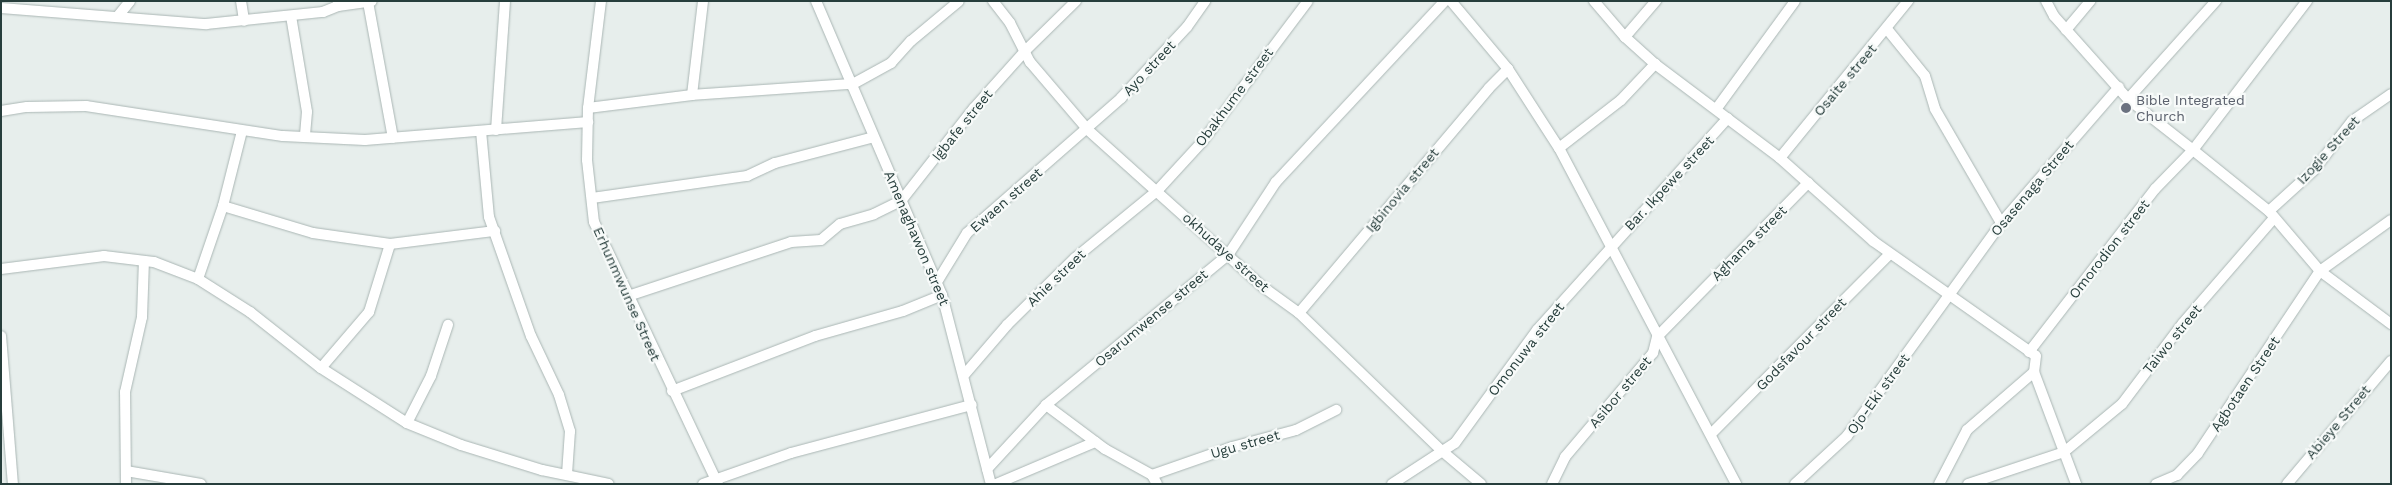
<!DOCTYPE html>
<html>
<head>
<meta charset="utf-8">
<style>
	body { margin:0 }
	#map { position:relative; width:2392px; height:485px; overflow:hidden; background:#e7eeec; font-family:"Work Sans",sans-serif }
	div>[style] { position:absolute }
	.roads { filter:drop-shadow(0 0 1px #aab6b4) drop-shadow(0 0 1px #aab6b4) }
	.minor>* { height:10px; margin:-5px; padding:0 5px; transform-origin:5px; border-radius:5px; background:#fff }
	.dots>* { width:14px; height:14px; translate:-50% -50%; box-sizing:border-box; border:2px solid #f7faf9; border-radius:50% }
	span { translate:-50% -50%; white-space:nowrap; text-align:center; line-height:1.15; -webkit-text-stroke:4.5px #f7faf9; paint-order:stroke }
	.street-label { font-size:14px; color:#273e3c }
	.worship-label { font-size:14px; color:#5b616d }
	.left { translate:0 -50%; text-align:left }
	.frame { position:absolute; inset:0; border:2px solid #273e3c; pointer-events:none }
</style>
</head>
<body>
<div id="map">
	<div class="roads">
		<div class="minor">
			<div style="left:241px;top:1px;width:20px;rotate:81deg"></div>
			<div style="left:601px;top:1px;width:108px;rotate:96.9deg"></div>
			<div style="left:588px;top:108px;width:52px;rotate:91.1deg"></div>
			<div style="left:587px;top:160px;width:62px;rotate:83.6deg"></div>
			<div style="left:594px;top:222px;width:290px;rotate:64.7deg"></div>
			<div style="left:816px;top:1px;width:320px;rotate:66.8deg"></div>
			<div style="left:942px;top:295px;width:195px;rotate:75.5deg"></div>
			<div style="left:993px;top:1px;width:28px;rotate:52deg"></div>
			<div style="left:1010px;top:23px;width:44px;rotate:62.9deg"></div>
			<div style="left:1030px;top:62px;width:89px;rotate:49.5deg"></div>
			<div style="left:1088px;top:130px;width:235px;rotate:41.9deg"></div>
			<div style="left:1263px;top:287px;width:44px;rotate:35.8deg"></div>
			<div style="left:1299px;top:313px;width:199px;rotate:44deg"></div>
			<div style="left:1442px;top:451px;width:51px;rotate:40.2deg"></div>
			<div style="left:1451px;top:1px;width:89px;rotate:50deg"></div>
			<div style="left:1508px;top:69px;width:94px;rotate:57.2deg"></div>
			<div style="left:1559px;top:148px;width:380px;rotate:62.2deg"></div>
			<div style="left:1594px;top:1px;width:48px;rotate:49.3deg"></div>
			<div style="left:1625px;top:37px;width:40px;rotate:42deg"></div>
			<div style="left:1655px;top:64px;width:156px;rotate:36.9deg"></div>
			<div style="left:1780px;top:158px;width:125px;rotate:41.7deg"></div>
			<div style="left:1873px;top:241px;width:199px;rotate:35.2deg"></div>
			<div style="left:2036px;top:356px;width:16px;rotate:97deg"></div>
			<div style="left:2034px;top:372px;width:120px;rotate:69.4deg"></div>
			<div style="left:2046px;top:1px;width:17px;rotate:62deg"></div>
			<div style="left:2054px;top:16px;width:111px;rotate:48.3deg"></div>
			<div style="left:2128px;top:99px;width:83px;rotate:38.1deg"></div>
			<div style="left:2193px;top:150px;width:188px;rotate:-52.6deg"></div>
			<div style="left:368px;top:2px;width:138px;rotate:79.6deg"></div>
			<div style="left:338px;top:6px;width:34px;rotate:-8deg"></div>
			<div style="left:1px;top:8px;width:206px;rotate:4.5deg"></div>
			<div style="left:206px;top:24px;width:118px;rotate:-5.9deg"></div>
			<div style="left:323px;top:12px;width:16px;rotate:-22deg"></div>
			<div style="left:338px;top:6px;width:5px;rotate:-90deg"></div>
			<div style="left:118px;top:16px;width:19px;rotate:-51deg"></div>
			<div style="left:291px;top:16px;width:97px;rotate:80.5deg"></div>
			<div style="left:307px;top:112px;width:25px;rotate:95deg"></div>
			<div style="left:1887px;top:29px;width:60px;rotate:51deg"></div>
			<div style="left:1925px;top:76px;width:34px;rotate:73deg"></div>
			<div style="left:1935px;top:109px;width:132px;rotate:59.9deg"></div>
			<div style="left:2066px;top:30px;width:38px;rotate:-50deg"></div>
			<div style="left:1625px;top:37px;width:48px;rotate:-49.3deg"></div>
			<div style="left:851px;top:85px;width:46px;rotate:-28.8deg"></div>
			<div style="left:891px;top:63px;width:30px;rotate:-48deg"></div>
			<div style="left:911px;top:41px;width:62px;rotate:-39.8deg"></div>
			<div style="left:692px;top:95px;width:95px;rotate:-83.3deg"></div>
			<div style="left:2128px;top:99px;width:132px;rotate:-48.1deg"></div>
			<div style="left:588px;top:108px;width:105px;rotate:-7.1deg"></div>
			<div style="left:692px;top:95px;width:158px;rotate:-4deg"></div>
			<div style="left:1717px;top:108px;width:132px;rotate:-53.9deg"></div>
			<div style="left:1px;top:111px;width:26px;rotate:-9deg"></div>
			<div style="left:27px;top:107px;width:59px;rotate:-1deg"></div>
			<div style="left:86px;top:106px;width:199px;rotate:8.7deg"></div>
			<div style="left:283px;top:136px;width:82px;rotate:2.8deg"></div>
			<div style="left:365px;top:140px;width:224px;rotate:-4.6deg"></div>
			<div style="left:496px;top:130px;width:129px;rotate:-86deg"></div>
			<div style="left:481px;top:131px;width:86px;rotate:84.7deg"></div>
			<div style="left:489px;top:217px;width:126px;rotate:70.6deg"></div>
			<div style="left:531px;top:336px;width:65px;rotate:64.6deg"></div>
			<div style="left:559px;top:395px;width:38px;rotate:73deg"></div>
			<div style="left:570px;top:431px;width:43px;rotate:94deg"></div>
			<div style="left:1559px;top:148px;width:78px;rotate:-37.7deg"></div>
			<div style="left:1621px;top:100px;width:50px;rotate:-46.6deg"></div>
			<div style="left:1780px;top:158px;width:203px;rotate:-50.8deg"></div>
			<div style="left:592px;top:198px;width:157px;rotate:-8.1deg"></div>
			<div style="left:747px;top:176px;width:31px;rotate:-25deg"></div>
			<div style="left:775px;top:163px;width:102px;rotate:-14.7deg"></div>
			<div style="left:223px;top:206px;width:94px;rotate:16.7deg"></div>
			<div style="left:313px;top:233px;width:78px;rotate:8.1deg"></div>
			<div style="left:390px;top:244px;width:106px;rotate:-7.1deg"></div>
			<div style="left:2269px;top:211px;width:61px;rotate:-42.3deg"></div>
			<div style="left:2314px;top:170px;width:62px;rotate:-52.2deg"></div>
			<div style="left:2352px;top:121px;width:47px;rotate:-34.7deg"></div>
			<div style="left:1px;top:269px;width:104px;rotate:-7.2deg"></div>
			<div style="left:104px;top:256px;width:50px;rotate:6.8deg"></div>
			<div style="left:154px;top:262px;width:47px;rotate:21.1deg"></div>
			<div style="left:198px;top:279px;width:62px;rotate:32.4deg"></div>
			<div style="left:250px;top:312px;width:90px;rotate:38.3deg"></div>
			<div style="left:321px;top:368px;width:102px;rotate:32.6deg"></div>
			<div style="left:407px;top:423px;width:58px;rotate:22.2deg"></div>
			<div style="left:461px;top:445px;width:85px;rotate:17.2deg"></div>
			<div style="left:542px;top:470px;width:68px;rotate:11.8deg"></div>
			<div style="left:198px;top:279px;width:77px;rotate:-71.1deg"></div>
			<div style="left:223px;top:206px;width:77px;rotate:-75.8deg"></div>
			<div style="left:937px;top:282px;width:57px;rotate:-58.5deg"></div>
			<div style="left:967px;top:233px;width:205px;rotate:-41.2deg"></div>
			<div style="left:1121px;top:98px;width:97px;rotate:-47.1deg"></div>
			<div style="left:1187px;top:27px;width:32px;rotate:-55deg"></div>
			<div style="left:628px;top:296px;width:172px;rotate:-18.3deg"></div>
			<div style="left:791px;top:242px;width:30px;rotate:-4deg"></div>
			<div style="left:821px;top:240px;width:25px;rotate:-40deg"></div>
			<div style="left:840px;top:224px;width:35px;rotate:-16deg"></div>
			<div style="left:874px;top:214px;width:30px;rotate:-26deg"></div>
			<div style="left:901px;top:201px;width:118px;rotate:-51.9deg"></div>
			<div style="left:974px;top:108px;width:78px;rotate:-48.1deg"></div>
			<div style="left:1026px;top:50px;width:70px;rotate:-44.4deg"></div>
			<div style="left:1299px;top:313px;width:294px;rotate:-49.8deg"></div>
			<div style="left:1489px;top:88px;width:27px;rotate:-45deg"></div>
			<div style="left:1px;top:336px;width:148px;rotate:85.4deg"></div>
			<div style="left:2029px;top:352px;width:206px;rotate:-52.3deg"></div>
			<div style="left:2155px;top:189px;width:54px;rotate:-45.7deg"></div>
			<div style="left:2193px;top:150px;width:97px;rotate:38.8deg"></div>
			<div style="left:2269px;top:211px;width:79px;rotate:49.6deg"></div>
			<div style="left:2320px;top:271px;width:89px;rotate:36.7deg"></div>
			<div style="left:321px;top:368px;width:74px;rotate:-49.4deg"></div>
			<div style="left:369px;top:312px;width:71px;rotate:-72.8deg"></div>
			<div style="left:965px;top:374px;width:65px;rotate:-49.4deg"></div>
			<div style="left:1007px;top:325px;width:95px;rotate:-44.6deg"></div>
			<div style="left:1075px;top:258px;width:106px;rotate:-39.3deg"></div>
			<div style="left:1157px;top:191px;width:67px;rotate:-47.4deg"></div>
			<div style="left:1202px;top:142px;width:176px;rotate:-53.1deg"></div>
			<div style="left:672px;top:391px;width:153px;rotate:-21deg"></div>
			<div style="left:815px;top:336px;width:91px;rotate:-15.9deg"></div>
			<div style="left:903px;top:311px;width:42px;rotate:-22.3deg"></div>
			<div style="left:1046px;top:405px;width:74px;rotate:36.7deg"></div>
			<div style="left:1105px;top:449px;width:54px;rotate:29deg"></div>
			<div style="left:1152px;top:475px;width:10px;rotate:61deg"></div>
			<div style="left:407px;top:423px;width:53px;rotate:-62.9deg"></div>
			<div style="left:431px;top:376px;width:54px;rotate:-71.6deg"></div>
			<div style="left:1711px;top:434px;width:254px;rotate:-45.2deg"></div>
			<div style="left:987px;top:469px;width:87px;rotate:-47.3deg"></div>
			<div style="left:1046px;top:405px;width:236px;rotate:-39.5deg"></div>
			<div style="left:1228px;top:255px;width:87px;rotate:-56.7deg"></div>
			<div style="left:1276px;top:182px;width:248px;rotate:-47deg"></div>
			<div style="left:126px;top:471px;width:76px;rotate:9.8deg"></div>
			<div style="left:1152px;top:475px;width:85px;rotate:-19.3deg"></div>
			<div style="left:1232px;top:447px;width:66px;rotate:-14.9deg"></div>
			<div style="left:1296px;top:430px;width:45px;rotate:-26.6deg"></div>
			<div style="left:126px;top:484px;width:92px;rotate:-90.6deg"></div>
			<div style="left:125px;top:392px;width:77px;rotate:-77.2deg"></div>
			<div style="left:142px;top:317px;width:56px;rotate:-88deg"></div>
			<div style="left:703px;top:484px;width:93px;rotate:-19.4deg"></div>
			<div style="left:791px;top:453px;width:187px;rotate:-14.9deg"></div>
			<div style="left:996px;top:484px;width:108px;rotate:-23deg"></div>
			<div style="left:1392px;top:484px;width:75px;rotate:-33.1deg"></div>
			<div style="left:1455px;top:443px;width:140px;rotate:-54deg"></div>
			<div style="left:1537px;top:330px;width:285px;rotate:-48deg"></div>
			<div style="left:1552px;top:484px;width:30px;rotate:-64deg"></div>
			<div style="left:1565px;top:457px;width:136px;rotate:-49.8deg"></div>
			<div style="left:1653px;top:353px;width:16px;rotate:-76deg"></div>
			<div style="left:1657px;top:337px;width:216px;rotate:-45.6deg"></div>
			<div style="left:1795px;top:484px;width:71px;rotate:-42.7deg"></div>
			<div style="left:1847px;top:436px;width:263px;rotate:-54.1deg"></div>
			<div style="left:2001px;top:223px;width:180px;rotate:-49.1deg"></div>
			<div style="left:1939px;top:484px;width:61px;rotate:-62.6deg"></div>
			<div style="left:1967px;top:430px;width:89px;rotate:-40.9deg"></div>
			<div style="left:1968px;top:484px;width:101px;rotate:-18.4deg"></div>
			<div style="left:2064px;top:452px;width:75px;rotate:-39.6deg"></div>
			<div style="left:2122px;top:404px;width:101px;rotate:-53deg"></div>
			<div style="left:2183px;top:323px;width:139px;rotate:-49.1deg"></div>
			<div style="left:2156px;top:484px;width:23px;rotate:-23deg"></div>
			<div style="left:2177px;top:475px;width:30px;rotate:-46deg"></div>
			<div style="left:2198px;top:453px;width:219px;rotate:-56.2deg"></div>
			<div style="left:2320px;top:271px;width:87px;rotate:-35.7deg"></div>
			<div style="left:2287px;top:484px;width:161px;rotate:-49.8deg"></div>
		</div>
	</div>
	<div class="dots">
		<div style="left:2126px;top:108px;background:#6b7280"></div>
	</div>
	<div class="street-label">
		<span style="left:1149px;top:68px;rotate:-47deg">Ayo street</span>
		<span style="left:1845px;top:80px;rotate:-50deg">Osaite street</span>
		<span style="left:1234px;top:97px;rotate:-53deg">Obakhume street</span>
		<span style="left:962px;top:125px;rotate:-51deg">Igbafe street</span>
		<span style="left:2328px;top:150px;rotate:-48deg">Izogie Street</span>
		<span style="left:1669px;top:183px;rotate:-47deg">Bar. Ikpewe street</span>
		<span style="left:2032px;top:188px;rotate:-50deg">Osasenaga Street</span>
		<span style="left:1402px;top:190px;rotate:-50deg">Igbinovia street</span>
		<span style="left:1006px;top:200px;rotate:-41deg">Ewaen street</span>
		<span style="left:917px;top:238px;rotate:67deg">Amenaghawon street</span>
		<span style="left:1749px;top:243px;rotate:-45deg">Aghama street</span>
		<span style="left:2109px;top:249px;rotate:-52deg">Omorodion street</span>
		<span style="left:1226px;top:252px;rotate:42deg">okhudaye street</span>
		<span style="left:1056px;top:278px;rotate:-44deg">Ahie street</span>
		<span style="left:627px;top:294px;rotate:66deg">Erhunmwunse Street</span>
		<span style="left:1151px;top:318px;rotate:-40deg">Osarumwense street</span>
		<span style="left:2172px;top:339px;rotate:-51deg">Taiwo street</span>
		<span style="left:1801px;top:344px;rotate:-46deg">Godsfavour street</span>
		<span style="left:1526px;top:349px;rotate:-52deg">Omonuwa street</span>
		<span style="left:2245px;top:384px;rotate:-56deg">Agbotaen Street</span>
		<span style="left:1620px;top:392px;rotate:-50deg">Asibor street</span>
		<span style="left:1878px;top:394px;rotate:-54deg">Ojo-Eki street</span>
		<span style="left:2338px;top:422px;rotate:-50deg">Abieye Street</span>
		<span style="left:1245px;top:444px;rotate:-16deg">Ugu street</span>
	</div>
	<div class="worship-label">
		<span class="left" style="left:2136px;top:108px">Bible Integrated<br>Church</span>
	</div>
	<div class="frame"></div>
</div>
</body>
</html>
